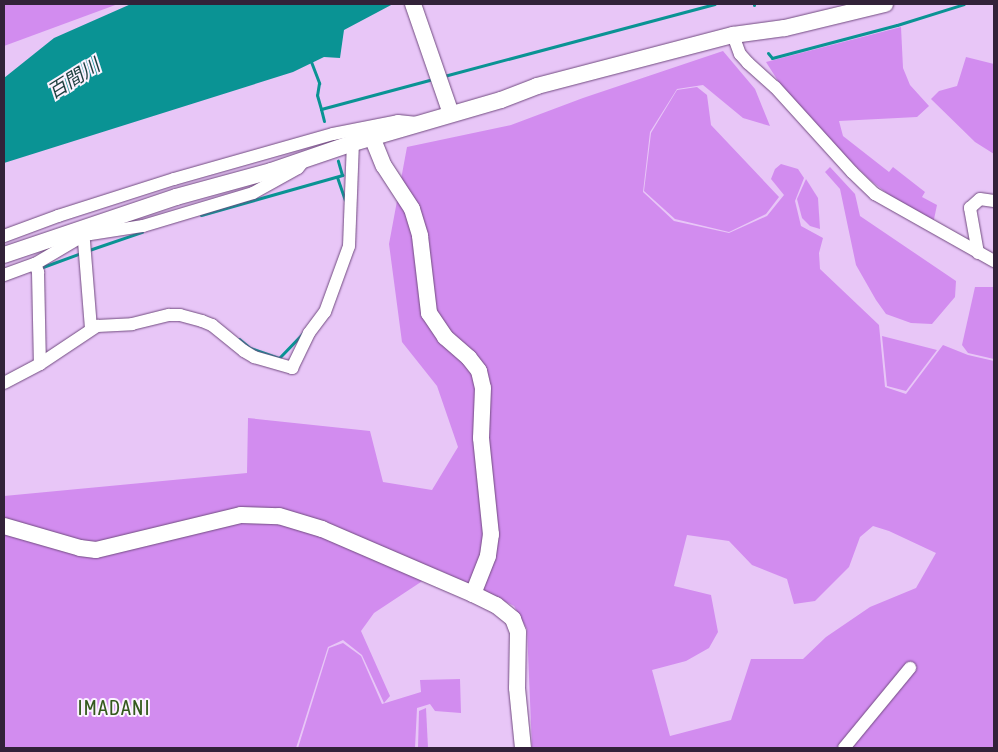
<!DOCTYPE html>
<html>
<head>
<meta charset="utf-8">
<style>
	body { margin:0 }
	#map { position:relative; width:998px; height:752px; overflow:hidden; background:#e8c6f7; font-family:"Asap Condensed","Noto Sans JP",sans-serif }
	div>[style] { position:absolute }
	.green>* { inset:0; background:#d28cef }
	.water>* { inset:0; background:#0a9394 }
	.stream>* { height:3px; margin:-1.5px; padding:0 1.5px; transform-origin:1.5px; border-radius:1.5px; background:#0a9394 }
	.roads { filter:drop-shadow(0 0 1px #714b80) drop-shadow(0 0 1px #714b80) }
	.minor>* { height:12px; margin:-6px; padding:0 6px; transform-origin:6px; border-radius:6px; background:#fff }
	.tertiary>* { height:16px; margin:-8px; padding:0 8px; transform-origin:8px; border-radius:8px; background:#fff }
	span { translate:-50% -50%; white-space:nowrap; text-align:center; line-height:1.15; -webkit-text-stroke:4px #fbf2ff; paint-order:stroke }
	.water-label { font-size:19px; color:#1c3e3e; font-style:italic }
	.quarter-label { font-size:20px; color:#33591c; letter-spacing:1px }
	.frame { position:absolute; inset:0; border:5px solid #322239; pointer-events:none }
</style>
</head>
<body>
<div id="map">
	<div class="green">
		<div style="clip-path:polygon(4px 4px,118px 4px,4px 46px)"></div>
		<div style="clip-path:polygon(901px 27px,903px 68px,910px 85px,929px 106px,917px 117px,839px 121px,843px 136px,889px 172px,893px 167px,925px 192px,922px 197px,937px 205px,933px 224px,903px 206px,870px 180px,833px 144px,780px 84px,766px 62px)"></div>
		<div style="clip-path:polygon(evenodd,723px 51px,755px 89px,770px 126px,743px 118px,703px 85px,677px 89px,650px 132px,643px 192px,674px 221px,729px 233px,767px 216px,784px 195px,771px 179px,775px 169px,781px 164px,798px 169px,804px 178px,795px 201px,801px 226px,823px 238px,819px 253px,820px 269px,879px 325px,885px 387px,906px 394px,943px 345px,968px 355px,994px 361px,994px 748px,532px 748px,527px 629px,514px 606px,439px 570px,374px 613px,361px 631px,390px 696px,384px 703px,362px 655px,343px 640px,328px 647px,296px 748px,4px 748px,4px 496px,247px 473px,248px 418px,370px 431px,383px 482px,432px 490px,458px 447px,437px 386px,402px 342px,389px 244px,407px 147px,511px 125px,583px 98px,723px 51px,873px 526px,889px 531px,936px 553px,916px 588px,870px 607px,826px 637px,803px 659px,751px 659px,731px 720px,670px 736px,652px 670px,686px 661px,709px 648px,718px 632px,711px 595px,674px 586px,687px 535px,729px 541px,752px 565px,787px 579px,794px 604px,815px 601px,849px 567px,860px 537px,873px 526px)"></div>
		<div style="clip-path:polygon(966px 57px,994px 64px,994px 154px,975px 142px,931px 99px,939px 91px,957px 86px)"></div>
		<div style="clip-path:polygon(697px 87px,707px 95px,711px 125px,779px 197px,766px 214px,729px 232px,675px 219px,644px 191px,651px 133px,677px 90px)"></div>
		<div style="clip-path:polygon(830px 167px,855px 194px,860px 216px,956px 281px,955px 297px,932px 324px,911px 323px,886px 314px,876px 300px,856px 265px,840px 189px,825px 172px)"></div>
		<div style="clip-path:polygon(806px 179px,818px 198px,820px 229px,810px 226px,802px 218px,797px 199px)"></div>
		<div style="clip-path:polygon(975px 287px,994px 287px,994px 359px,968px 353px,962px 345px)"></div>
		<div style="clip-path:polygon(882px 336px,937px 350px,906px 391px,887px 386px)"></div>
		<div style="clip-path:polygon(343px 643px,361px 656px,382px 704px,421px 692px,420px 680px,460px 679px,461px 713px,435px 711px,430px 704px,417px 708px,415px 748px,298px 748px,329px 648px)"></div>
		<div style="clip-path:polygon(426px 708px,428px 748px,418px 748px,419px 711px)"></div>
	</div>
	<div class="water">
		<div style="clip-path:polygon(131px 4px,393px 4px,344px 30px,340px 58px,324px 57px,293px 72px,4px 163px,4px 78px,54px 38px)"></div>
	</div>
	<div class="stream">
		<div style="left:754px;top:4px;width:1px;rotate:90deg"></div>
		<div style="left:768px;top:53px;width:6px;rotate:51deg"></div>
		<div style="left:772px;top:58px;width:129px;rotate:-14.8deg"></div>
		<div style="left:897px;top:25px;width:70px;rotate:-17.4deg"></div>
		<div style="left:310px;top:59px;width:26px;rotate:69deg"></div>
		<div style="left:319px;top:83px;width:12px;rotate:99deg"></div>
		<div style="left:317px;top:95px;width:15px;rotate:74deg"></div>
		<div style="left:444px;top:76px;width:280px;rotate:-14.9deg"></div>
		<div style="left:324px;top:121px;width:12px;rotate:-104deg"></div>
		<div style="left:321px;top:109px;width:116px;rotate:-15deg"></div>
		<div style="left:337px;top:177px;width:24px;rotate:71deg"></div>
		<div style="left:201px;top:215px;width:147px;rotate:-15.8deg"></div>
		<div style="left:342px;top:175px;width:15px;rotate:-106deg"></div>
		<div style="left:89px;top:250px;width:56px;rotate:-18.8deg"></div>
		<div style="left:40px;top:268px;width:44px;rotate:-20.1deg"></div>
		<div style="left:239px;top:339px;width:14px;rotate:39deg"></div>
		<div style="left:250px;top:348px;width:31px;rotate:19deg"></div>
		<div style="left:279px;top:358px;width:36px;rotate:-46deg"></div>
	</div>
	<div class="roads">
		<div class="minor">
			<div style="left:733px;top:35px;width:20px;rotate:70deg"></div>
			<div style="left:740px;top:54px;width:12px;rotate:48deg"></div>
			<div style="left:748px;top:63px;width:36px;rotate:42deg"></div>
			<div style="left:775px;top:87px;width:115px;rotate:47.8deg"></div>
			<div style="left:852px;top:172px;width:32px;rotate:44deg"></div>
			<div style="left:875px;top:194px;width:137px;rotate:29.4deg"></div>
			<div style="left:83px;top:229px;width:100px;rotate:85.4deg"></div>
			<div style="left:4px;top:236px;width:58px;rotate:-20.3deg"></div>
			<div style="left:58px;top:216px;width:122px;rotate:-17.7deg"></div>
			<div style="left:174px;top:179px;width:165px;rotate:-15.8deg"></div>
			<div style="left:333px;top:134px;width:66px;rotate:-11.3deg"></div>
			<div style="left:398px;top:121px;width:19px;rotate:6deg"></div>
			<div style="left:978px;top:253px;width:46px;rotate:-100.1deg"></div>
			<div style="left:970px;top:208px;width:13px;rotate:-42deg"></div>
			<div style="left:980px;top:199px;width:14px;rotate:8deg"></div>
			<div style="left:35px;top:264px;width:9px;rotate:69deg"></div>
			<div style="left:38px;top:272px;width:92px;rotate:88.8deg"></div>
			<div style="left:4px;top:275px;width:33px;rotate:-20deg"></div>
			<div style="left:35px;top:264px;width:57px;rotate:-30.6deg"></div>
			<div style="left:84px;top:235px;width:60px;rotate:-8.7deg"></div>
			<div style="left:143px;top:226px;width:115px;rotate:-16.7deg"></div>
			<div style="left:253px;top:193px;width:51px;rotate:-29.1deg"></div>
			<div style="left:298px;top:168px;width:6px;rotate:-51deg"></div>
			<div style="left:4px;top:383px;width:41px;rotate:-27.8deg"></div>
			<div style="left:40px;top:364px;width:69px;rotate:-33.7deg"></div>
			<div style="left:97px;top:326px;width:35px;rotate:-3deg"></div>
			<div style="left:132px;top:324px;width:38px;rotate:-14deg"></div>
			<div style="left:169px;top:315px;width:11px"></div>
			<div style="left:180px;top:315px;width:23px;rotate:15deg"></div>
			<div style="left:202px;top:321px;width:11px;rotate:22deg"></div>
			<div style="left:212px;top:325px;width:41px;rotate:39.1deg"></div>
			<div style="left:244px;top:351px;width:12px;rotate:31deg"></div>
			<div style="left:254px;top:357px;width:40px;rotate:16deg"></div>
			<div style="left:292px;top:368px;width:39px;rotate:-64deg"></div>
			<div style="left:309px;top:333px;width:26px;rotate:-53deg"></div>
			<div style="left:325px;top:312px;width:70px;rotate:-70deg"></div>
			<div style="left:349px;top:246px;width:103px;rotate:-87.8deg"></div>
			<div style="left:844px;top:748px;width:104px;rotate:-50.5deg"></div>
		</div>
		<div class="tertiary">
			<div style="left:413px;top:4px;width:116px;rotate:70.9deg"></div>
			<div style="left:372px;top:137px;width:31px;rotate:68deg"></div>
			<div style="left:384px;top:166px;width:51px;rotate:56.9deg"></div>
			<div style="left:412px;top:209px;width:28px;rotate:73deg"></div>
			<div style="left:420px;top:236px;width:78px;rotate:83.3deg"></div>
			<div style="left:429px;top:313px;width:29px;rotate:56deg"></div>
			<div style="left:445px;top:337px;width:32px;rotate:41deg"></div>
			<div style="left:469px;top:358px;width:16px;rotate:52deg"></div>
			<div style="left:479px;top:371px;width:17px;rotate:77deg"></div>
			<div style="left:483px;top:388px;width:50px;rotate:92.3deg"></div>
			<div style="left:481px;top:438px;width:97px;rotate:84.1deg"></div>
			<div style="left:491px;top:534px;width:22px;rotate:98deg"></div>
			<div style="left:488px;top:556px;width:41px;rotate:111.5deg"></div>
			<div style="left:4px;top:255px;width:182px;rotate:-18.6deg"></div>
			<div style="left:176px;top:197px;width:98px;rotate:-15.3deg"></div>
			<div style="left:271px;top:171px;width:87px;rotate:-18.9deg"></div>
			<div style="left:353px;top:143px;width:154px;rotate:-16.2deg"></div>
			<div style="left:501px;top:100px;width:39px;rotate:-21deg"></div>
			<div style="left:537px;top:86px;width:203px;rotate:-14.6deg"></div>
			<div style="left:733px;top:35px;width:52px;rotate:-7.7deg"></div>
			<div style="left:785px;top:28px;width:103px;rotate:-13.5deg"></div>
			<div style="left:4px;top:526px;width:79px;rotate:16.1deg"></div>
			<div style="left:80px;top:548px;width:16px;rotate:7deg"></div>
			<div style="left:96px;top:550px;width:149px;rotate:-13.6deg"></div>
			<div style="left:241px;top:515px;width:38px;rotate:2deg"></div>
			<div style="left:279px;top:516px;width:45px;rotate:16.8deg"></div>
			<div style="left:322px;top:529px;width:164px;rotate:23.3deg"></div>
			<div style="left:473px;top:594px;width:25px;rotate:26deg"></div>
			<div style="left:496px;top:605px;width:22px;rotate:39deg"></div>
			<div style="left:513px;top:619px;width:14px;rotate:69deg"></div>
			<div style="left:518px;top:632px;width:56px;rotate:91deg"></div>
			<div style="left:517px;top:688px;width:60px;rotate:84.3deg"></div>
		</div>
	</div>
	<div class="water-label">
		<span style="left:74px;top:79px;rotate:-32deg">百間川</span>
	</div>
	<div class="quarter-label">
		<span style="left:114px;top:707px">IMADANI</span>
	</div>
	<div class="frame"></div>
</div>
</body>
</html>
